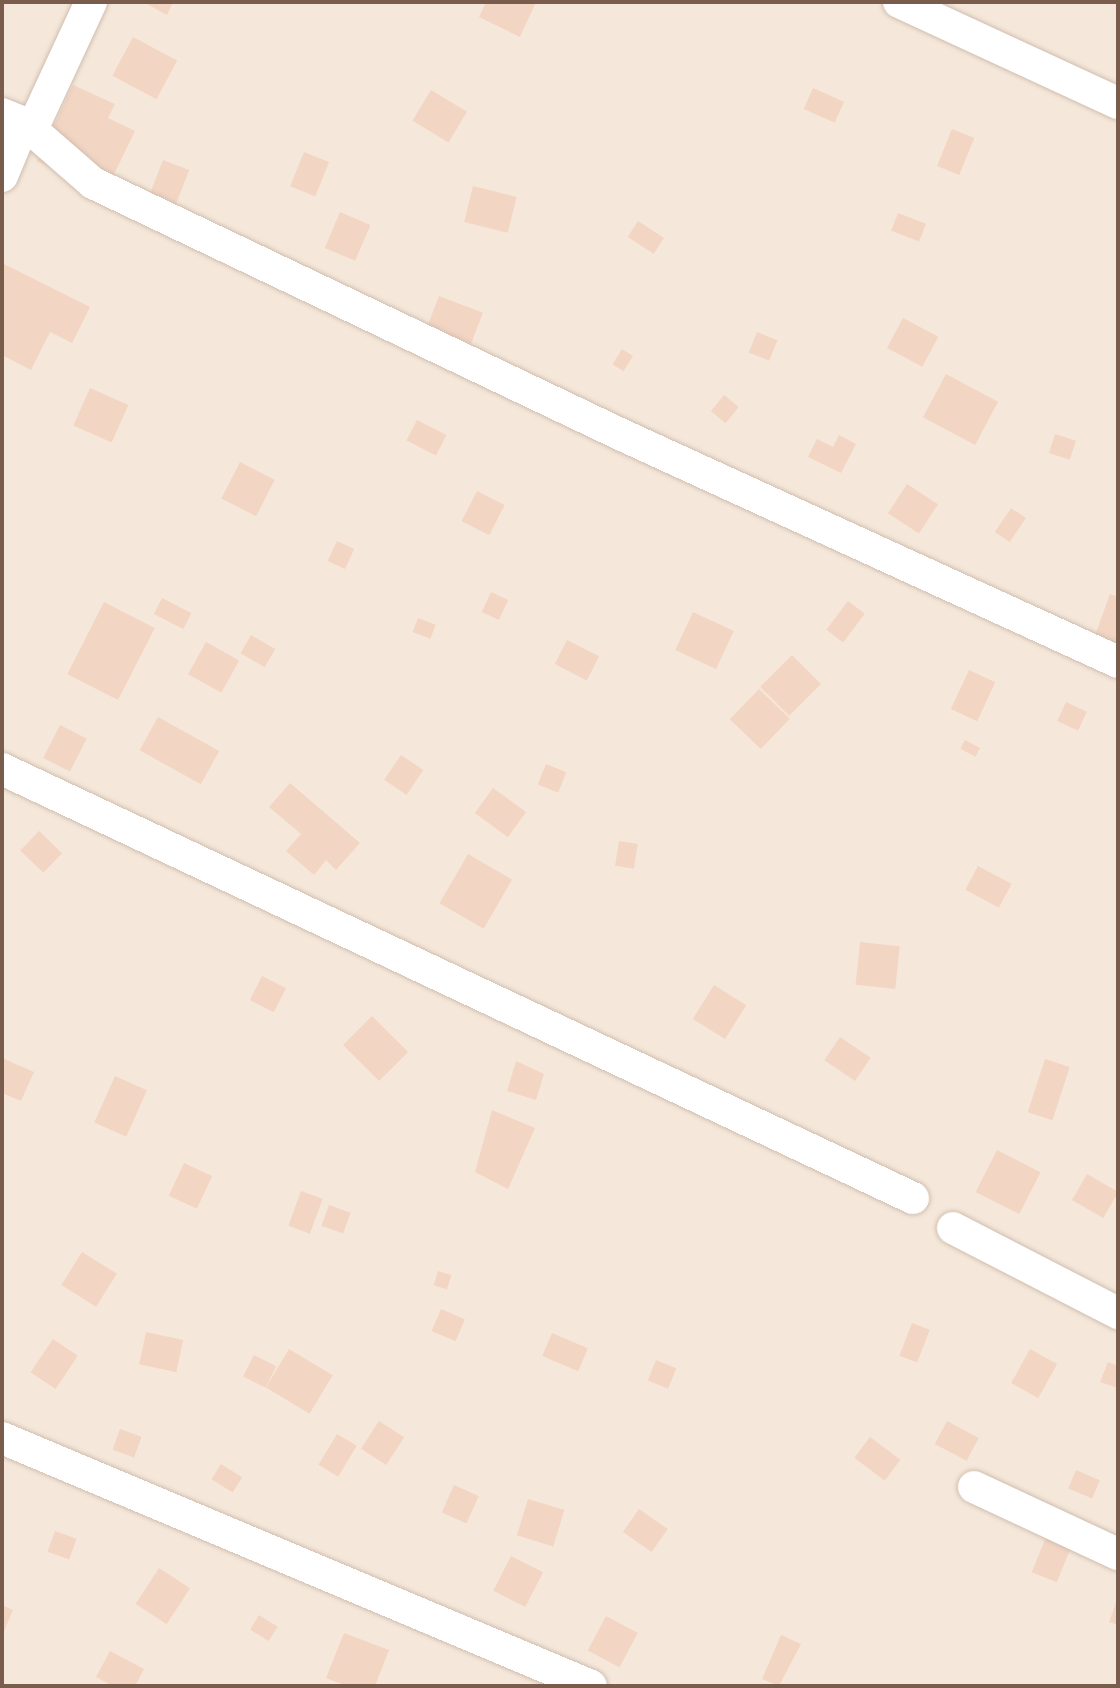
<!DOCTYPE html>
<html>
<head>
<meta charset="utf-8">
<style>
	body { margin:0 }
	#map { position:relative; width:1120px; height:1688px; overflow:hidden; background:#fdf6ec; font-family:Signika,sans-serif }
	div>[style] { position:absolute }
	.residential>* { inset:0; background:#f5e8da; transform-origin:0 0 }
	.building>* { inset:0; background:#f3d5c3; transform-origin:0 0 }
	.roads { filter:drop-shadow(0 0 2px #d1beb0) drop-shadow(0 0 2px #d1beb0) }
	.street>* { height:32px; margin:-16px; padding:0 16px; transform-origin:16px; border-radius:16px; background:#fff }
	span { translate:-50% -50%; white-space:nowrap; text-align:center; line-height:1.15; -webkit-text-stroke:7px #fffaf3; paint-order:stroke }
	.frame { position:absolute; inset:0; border:4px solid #7a5c4d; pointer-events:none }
</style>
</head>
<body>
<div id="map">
	<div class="residential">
		<div style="left:2px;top:2px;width:1116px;height:1684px"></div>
	</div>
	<div class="building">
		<div style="clip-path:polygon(143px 2px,173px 2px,167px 15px)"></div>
		<div style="clip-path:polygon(486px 2px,536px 2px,520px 37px,479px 17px)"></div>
		<div style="left:133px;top:37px;width:50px;height:44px;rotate:28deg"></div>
		<div style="clip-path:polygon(73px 85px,115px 104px,108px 118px,135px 131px,105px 193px,37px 161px)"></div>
		<div style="left:813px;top:88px;width:34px;height:23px;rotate:24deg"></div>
		<div style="left:431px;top:90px;width:42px;height:36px;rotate:31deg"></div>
		<div style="left:952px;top:129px;width:24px;height:40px;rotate:22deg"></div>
		<div style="left:304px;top:152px;width:27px;height:37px;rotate:22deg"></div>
		<div style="left:163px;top:160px;width:28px;height:37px;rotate:21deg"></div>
		<div style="left:473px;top:186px;width:45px;height:37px;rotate:14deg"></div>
		<div style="left:340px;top:212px;width:33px;height:39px;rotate:23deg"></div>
		<div style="left:898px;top:213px;width:30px;height:19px;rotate:21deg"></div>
		<div style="left:638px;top:221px;width:31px;height:19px;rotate:33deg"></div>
		<div style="clip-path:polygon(2px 263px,90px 307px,72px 343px,50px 332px,31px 370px,2px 355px)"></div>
		<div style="left:439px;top:296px;width:47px;height:33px;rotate:21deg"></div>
		<div style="left:903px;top:318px;width:40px;height:34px;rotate:28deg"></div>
		<div style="left:757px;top:332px;width:22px;height:22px;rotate:22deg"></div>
		<div style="left:622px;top:349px;width:13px;height:18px;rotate:32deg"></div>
		<div style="left:946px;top:374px;width:59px;height:49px;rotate:28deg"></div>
		<div style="left:90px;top:388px;width:42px;height:41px;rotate:24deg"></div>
		<div style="left:724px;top:395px;width:19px;height:21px;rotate:39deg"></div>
		<div style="left:417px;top:420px;width:33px;height:23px;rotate:27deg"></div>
		<div style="left:1055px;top:434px;width:22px;height:20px;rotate:18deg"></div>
		<div style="clip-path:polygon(839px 435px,856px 444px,841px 473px,808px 457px,817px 439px,833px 447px)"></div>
		<div style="left:240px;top:462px;width:39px;height:41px;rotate:27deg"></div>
		<div style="left:907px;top:484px;width:37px;height:35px;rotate:33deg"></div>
		<div style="left:477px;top:491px;width:31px;height:34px;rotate:27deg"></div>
		<div style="left:1011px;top:508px;width:18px;height:29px;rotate:34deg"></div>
		<div style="left:337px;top:541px;width:19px;height:22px;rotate:25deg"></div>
		<div style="left:491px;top:592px;width:19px;height:22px;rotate:25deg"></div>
		<div style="clip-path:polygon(1110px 594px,1118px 597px,1118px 651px,1093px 641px)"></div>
		<div style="left:162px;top:598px;width:33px;height:18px;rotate:27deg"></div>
		<div style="left:848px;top:601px;width:21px;height:36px;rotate:37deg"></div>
		<div style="left:104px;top:602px;width:57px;height:81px;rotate:27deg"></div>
		<div style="left:693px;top:612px;width:45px;height:42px;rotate:25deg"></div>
		<div style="left:418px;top:618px;width:19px;height:15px;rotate:21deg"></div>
		<div style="left:251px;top:635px;width:28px;height:21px;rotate:30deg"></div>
		<div style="left:567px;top:640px;width:36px;height:27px;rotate:27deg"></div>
		<div style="left:206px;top:642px;width:38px;height:37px;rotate:29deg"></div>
		<div style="left:792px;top:655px;width:41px;height:45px;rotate:45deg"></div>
		<div style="left:969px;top:670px;width:29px;height:43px;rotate:25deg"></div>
		<div style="left:759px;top:689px;width:43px;height:42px;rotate:44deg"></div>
		<div style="left:1066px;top:702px;width:23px;height:21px;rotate:25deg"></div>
		<div style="left:158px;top:717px;width:70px;height:38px;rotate:29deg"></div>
		<div style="left:60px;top:725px;width:30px;height:37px;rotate:27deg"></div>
		<div style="left:965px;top:740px;width:17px;height:10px;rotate:28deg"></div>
		<div style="left:401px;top:755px;width:27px;height:30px;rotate:34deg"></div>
		<div style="left:546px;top:764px;width:22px;height:22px;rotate:22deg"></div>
		<div style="clip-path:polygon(290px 783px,360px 843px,336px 870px,326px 860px,314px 875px,286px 851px,301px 834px,269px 807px)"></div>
		<div style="left:493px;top:788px;width:41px;height:31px;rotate:36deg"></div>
		<div style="left:39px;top:831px;width:32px;height:27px;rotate:44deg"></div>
		<div style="left:619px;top:841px;width:19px;height:25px;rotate:9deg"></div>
		<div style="left:468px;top:854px;width:51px;height:57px;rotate:30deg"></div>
		<div style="left:978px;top:866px;width:38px;height:27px;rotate:28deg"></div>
		<div style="left:860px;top:942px;width:40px;height:43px;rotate:6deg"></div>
		<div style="left:262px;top:976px;width:27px;height:27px;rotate:27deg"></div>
		<div style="left:714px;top:985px;width:38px;height:40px;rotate:32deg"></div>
		<div style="left:372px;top:1016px;width:51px;height:41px;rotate:45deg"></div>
		<div style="left:840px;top:1037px;width:37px;height:28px;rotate:34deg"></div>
		<div style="clip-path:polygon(2px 1058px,34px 1072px,21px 1101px,2px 1093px)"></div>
		<div style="left:1045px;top:1059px;width:26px;height:56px;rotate:18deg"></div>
		<div style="clip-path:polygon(516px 1061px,544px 1074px,536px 1100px,507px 1091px)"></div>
		<div style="left:115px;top:1076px;width:35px;height:51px;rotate:24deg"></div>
		<div style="clip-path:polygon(492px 1110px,535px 1128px,508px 1189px,475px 1172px)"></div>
		<div style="left:997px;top:1150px;width:49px;height:47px;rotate:27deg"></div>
		<div style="left:184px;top:1163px;width:31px;height:36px;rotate:25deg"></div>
		<div style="left:1087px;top:1174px;width:36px;height:30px;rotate:30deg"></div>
		<div style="left:301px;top:1191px;width:23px;height:37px;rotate:20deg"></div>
		<div style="left:329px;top:1205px;width:23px;height:22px;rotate:20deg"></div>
		<div style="left:82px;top:1252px;width:41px;height:39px;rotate:32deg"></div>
		<div style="left:438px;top:1271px;width:14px;height:15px;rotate:17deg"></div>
		<div style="left:441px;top:1309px;width:26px;height:24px;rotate:23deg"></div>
		<div style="left:912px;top:1323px;width:19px;height:35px;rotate:21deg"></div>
		<div style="left:146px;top:1332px;width:38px;height:33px;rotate:12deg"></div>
		<div style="left:552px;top:1333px;width:39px;height:25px;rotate:23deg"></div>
		<div style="left:53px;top:1339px;width:30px;height:40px;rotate:34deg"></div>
		<div style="left:289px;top:1349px;width:51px;height:45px;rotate:31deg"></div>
		<div style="left:1030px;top:1349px;width:31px;height:39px;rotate:29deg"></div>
		<div style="left:254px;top:1355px;width:25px;height:24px;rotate:27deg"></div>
		<div style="left:656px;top:1360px;width:22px;height:22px;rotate:22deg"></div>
		<div style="clip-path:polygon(1108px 1362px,1118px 1366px,1118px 1388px,1100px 1382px)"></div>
		<div style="left:379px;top:1421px;width:30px;height:33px;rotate:33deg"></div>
		<div style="left:947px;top:1421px;width:36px;height:26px;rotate:28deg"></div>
		<div style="left:120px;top:1429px;width:23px;height:22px;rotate:20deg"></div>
		<div style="left:337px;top:1434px;width:23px;height:36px;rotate:31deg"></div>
		<div style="left:870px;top:1437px;width:38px;height:26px;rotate:37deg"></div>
		<div style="left:221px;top:1464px;width:25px;height:18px;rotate:32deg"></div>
		<div style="left:1076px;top:1470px;width:26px;height:20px;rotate:23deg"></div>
		<div style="left:454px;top:1485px;width:27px;height:30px;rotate:24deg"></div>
		<div style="left:528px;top:1499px;width:38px;height:38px;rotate:17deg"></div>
		<div style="left:639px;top:1509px;width:35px;height:28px;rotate:35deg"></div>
		<div style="left:55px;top:1531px;width:23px;height:22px;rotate:20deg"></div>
		<div style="left:1046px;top:1537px;width:27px;height:38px;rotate:22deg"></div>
		<div style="left:511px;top:1556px;width:36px;height:39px;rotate:27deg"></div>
		<div style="left:159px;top:1568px;width:37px;height:43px;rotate:33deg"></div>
		<div style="clip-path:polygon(1118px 1597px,1118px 1625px,1109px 1622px)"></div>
		<div style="clip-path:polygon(2px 1605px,13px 1610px,2px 1636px)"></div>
		<div style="left:259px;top:1615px;width:22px;height:17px;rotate:32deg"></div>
		<div style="left:606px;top:1616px;width:36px;height:39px;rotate:28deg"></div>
		<div style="clip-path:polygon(344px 1633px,389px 1650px,375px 1686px,347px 1686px,326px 1678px)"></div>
		<div style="clip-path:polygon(781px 1635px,801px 1644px,779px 1686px,762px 1679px)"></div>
		<div style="clip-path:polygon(110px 1651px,144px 1669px,135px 1686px,113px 1686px,96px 1677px)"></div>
	</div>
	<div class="roads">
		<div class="street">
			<div style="left:899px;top:2px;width:241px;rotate:24.8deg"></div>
			<div style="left:2px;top:114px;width:24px;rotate:22deg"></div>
			<div style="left:24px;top:123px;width:91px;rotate:41deg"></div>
			<div style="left:93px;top:183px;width:586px;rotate:25.47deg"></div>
			<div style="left:622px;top:435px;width:545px;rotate:24.59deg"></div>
			<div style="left:2px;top:176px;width:57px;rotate:-67.5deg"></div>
			<div style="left:24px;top:123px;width:10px;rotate:24deg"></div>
			<div style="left:33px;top:127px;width:138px;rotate:-65.1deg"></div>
			<div style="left:2px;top:769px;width:1007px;rotate:25.22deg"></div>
			<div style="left:953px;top:1228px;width:186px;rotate:27.3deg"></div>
			<div style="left:2px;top:1438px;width:639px;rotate:22.83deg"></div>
			<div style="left:974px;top:1487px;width:159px;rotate:25deg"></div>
		</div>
	</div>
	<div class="frame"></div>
</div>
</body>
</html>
